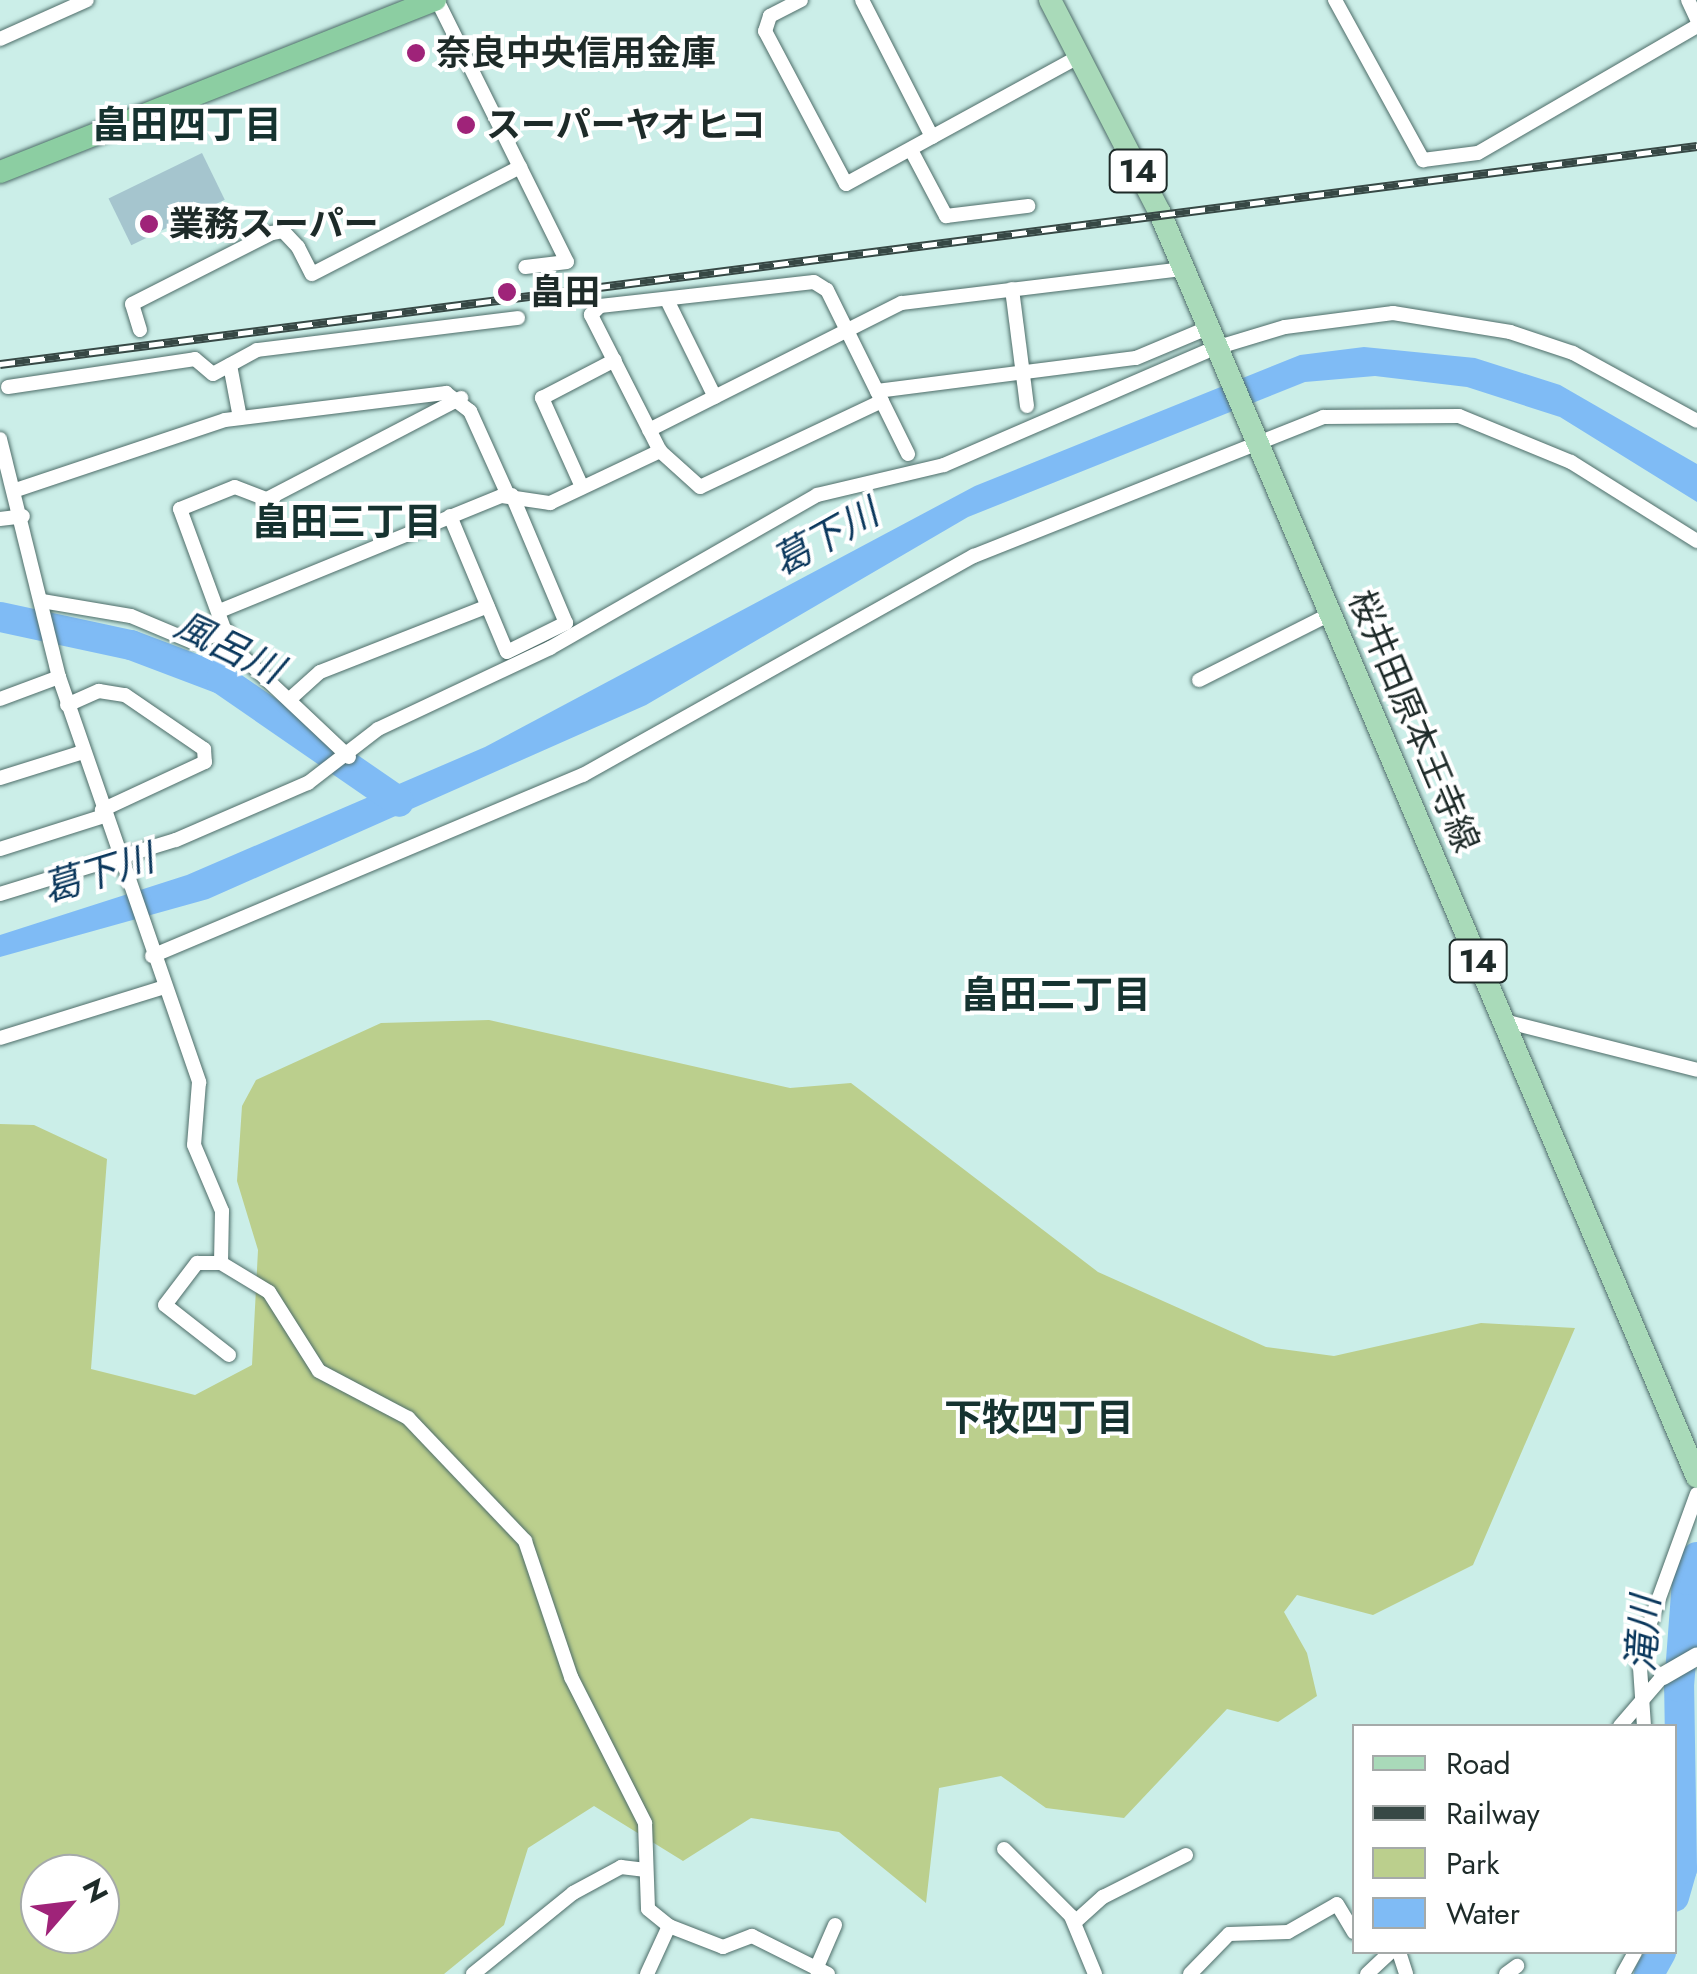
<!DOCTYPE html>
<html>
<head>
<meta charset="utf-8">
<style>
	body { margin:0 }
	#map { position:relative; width:1697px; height:1974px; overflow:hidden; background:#cbeee8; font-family:Jost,"Noto Sans JP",sans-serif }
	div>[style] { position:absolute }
	.green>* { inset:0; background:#bbcf8d }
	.water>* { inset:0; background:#7fbbf5 }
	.river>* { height:30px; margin:-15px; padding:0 15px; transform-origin:15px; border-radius:15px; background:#7fbbf5 }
	.building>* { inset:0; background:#a5c5ce; transform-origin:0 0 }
	.roads { filter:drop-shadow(0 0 2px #4e6d69) drop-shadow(0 0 2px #4e6d69) }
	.minor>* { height:14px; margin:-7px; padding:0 7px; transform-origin:7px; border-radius:7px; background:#fff }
	.tertiary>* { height:18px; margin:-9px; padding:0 9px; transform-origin:9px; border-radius:9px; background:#fff }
	.primary>* { height:22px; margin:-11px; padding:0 11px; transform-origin:11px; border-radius:11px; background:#a9dab9 }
	.trunk>* { height:22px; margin:-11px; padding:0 11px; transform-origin:11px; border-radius:11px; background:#8ccea2 }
	.rail>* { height:9px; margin-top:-4.5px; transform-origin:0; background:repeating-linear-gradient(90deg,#fff 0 15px,#374845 0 30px); box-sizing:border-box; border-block:2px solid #374845 }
	.dots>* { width:28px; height:28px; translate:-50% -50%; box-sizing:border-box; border:5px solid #fff; border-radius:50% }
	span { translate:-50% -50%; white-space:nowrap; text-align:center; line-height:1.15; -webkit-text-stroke:8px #fff; paint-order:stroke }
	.shield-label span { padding:2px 8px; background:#fff; border:2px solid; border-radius:8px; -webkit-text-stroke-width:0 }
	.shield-label { font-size:32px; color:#1e2b29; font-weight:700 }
	.poi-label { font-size:35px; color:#1e2b29; font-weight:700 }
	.left { translate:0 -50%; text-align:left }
	.street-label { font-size:35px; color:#1e2b29 }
	.neighbourhood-label { font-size:38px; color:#163330; font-weight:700 }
	.water-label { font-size:38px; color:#0a375c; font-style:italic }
	.legend { position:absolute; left:1352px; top:1724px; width:325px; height:230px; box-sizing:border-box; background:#fff; border:2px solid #a5aaa9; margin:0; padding:12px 18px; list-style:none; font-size:30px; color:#1e2b29 }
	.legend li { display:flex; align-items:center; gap:20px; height:50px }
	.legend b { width:50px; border:2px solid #a5aaa9 }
	.north { position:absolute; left:20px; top:1854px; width:100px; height:100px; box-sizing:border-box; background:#fff; border:2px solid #a5aaa9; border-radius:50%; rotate:62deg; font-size:28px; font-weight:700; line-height:40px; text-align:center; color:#1e2b29 }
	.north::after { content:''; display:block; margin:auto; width:35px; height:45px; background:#9f2379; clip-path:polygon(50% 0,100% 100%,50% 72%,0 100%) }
</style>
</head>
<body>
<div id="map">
	<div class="green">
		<div style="clip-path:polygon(evenodd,489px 1020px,790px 1088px,851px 1083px,1098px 1272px,1266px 1347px,1334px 1356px,1481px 1323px,1575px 1328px,1473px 1565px,1373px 1615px,1297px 1595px,1284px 1612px,1307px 1653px,1317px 1696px,1278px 1722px,1227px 1709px,1124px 1818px,1046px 1808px,1001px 1776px,939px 1788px,926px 1903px,839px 1832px,751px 1818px,683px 1861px,594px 1806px,528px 1848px,504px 1925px,444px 1974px,0 1974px,0 1124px,34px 1125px,107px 1159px,91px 1369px,195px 1395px,252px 1365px,258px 1250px,237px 1181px,242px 1106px,256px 1080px,381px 1023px,489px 1020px,40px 1874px,100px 1874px,100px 1934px,40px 1934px,40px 1874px)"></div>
	</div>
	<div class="water">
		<div style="clip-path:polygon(1364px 347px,1475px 358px,1560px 385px,1697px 464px,1697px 502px,1560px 417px,1467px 387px,1375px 376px,1305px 382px,968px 517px,646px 705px,208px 899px,0 957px,0 935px,187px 875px,485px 747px,975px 486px,1300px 355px)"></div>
	</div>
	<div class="river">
		<div style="left:0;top:617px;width:134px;rotate:12.1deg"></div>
		<div style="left:131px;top:645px;width:96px;rotate:20.7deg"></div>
		<div style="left:221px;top:679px;width:216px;rotate:34.6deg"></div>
		<div style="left:1674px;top:1897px;width:29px;rotate:-74deg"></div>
		<div style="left:1682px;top:1869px;width:182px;rotate:-90.9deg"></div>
		<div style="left:1679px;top:1687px;width:107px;rotate:-85.7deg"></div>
		<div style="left:1687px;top:1580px;width:25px;rotate:-67deg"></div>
		<div style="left:1649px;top:1974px;width:25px;rotate:-61deg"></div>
	</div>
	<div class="building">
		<div style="left:202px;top:153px;width:52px;height:104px;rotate:64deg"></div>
	</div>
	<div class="roads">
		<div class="minor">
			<div style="left:437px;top:0;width:292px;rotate:63.6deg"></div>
			<div style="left:567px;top:262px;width:42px;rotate:173.2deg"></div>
			<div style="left:801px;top:0;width:35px;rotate:153deg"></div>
			<div style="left:770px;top:16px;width:16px;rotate:108deg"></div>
			<div style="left:765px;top:31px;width:173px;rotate:62.1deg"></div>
			<div style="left:846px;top:184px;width:267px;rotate:-28.7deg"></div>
			<div style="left:862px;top:0;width:154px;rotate:62.9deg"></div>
			<div style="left:1335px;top:0;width:183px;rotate:61.2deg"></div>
			<div style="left:1423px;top:160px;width:55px;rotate:-7.3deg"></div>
			<div style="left:1478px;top:153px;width:253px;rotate:-30.1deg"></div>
			<div style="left:1688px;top:0;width:21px;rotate:65deg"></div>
			<div style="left:0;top:39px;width:95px;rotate:-24.1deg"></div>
			<div style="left:911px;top:150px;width:75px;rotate:62.1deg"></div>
			<div style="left:946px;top:216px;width:83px;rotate:-7deg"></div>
			<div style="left:1012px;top:289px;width:118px;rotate:82.7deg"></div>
			<div style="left:667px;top:300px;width:108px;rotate:63.7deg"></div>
			<div style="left:140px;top:330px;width:27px;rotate:-107deg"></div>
			<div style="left:132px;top:304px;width:157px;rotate:-26.9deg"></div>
			<div style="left:272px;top:233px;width:11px;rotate:-10deg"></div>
			<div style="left:283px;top:231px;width:22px;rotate:47deg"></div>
			<div style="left:298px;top:247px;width:30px;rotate:63deg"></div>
			<div style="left:312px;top:274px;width:234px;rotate:-27.2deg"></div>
			<div style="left:230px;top:365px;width:54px;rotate:79.3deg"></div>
			<div style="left:8px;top:387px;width:189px;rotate:-8.5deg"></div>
			<div style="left:195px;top:359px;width:23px;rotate:40deg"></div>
			<div style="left:213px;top:374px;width:50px;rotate:-28.6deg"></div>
			<div style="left:257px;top:350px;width:263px;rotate:-7deg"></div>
			<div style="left:877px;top:391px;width:261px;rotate:-7.3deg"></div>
			<div style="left:1136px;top:358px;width:75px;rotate:-22.8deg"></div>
			<div style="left:882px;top:401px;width:201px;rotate:154.7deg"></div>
			<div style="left:700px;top:487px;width:54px;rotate:-138deg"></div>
			<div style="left:660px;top:451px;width:153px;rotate:-116.9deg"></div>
			<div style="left:591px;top:315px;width:13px;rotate:-45deg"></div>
			<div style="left:600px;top:306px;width:215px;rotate:-6.4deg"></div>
			<div style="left:814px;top:282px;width:15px;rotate:32deg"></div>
			<div style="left:827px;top:290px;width:183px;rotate:63.7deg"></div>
			<div style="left:649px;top:430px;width:283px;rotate:-26.7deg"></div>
			<div style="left:902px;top:303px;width:281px;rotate:-6.9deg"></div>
			<div style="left:0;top:439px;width:245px;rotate:76.1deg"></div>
			<div style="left:59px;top:677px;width:429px;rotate:70.9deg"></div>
			<div style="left:199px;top:1082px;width:63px;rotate:94.5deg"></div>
			<div style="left:194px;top:1145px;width:72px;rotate:67deg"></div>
			<div style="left:222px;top:1211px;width:52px;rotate:91.1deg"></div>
			<div style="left:582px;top:487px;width:98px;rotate:-114.2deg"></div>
			<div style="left:542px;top:398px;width:82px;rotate:-27.5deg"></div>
			<div style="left:16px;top:490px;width:220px;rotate:-18.5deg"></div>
			<div style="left:225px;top:420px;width:223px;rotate:-7deg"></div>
			<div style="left:446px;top:393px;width:30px;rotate:37deg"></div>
			<div style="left:470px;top:411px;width:92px;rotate:65.7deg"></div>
			<div style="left:450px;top:516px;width:147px;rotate:67.3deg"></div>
			<div style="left:507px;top:652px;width:66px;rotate:-26.2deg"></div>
			<div style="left:566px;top:623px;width:139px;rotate:-112.9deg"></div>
			<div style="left:0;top:519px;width:23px;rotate:-7deg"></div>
			<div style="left:42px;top:601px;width:90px;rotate:9.6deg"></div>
			<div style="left:131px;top:616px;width:67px;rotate:22.8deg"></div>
			<div style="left:193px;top:642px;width:36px;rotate:-18deg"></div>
			<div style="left:222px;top:610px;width:302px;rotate:-22.2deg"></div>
			<div style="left:502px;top:496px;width:49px;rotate:8.3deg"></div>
			<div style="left:550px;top:503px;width:122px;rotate:-25.3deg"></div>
			<div style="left:1199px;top:680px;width:147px;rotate:-26.7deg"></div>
			<div style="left:291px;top:698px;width:39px;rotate:-42deg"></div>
			<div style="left:320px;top:672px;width:180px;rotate:-21.4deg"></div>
			<div style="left:0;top:699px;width:63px;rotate:-20.4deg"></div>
			<div style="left:67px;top:705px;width:35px;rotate:-24deg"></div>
			<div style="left:99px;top:691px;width:26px;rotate:9deg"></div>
			<div style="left:125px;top:695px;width:96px;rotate:34.4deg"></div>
			<div style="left:204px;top:749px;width:13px;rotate:86deg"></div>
			<div style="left:205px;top:762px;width:114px;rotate:155deg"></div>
			<div style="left:349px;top:757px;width:163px;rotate:-136.7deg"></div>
			<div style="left:230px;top:645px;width:145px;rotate:-110.2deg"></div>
			<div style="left:180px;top:509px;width:59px;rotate:-21.8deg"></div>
			<div style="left:235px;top:487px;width:34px;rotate:21deg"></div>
			<div style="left:267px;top:499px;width:219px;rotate:-27.5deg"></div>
			<div style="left:0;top:778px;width:87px;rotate:-17.4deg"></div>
			<div style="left:0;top:849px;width:109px;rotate:-17.6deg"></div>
			<div style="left:0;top:894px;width:184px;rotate:-17.1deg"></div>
			<div style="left:176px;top:840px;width:144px;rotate:-23.4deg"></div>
			<div style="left:308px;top:783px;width:88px;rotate:-37.6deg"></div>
			<div style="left:378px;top:729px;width:190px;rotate:-25.2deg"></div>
			<div style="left:550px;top:648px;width:308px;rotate:-29.8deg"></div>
			<div style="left:817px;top:495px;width:130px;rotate:-13.3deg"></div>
			<div style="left:944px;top:465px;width:292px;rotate:-23.4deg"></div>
			<div style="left:1212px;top:349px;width:76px;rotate:-16.8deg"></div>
			<div style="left:1285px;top:327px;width:109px;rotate:-7.4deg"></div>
			<div style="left:1393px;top:313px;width:119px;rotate:9.2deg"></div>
			<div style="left:1510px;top:332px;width:66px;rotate:18.4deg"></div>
			<div style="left:1573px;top:353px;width:141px;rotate:28.7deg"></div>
			<div style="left:152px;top:956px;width:467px;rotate:-22.8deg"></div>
			<div style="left:583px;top:775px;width:448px;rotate:-29.3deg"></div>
			<div style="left:974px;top:556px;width:376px;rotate:-21.7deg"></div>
			<div style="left:1323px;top:417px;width:136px;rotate:-0.4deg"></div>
			<div style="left:1459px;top:416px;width:121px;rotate:22.3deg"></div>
			<div style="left:1571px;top:462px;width:149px;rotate:32.1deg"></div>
			<div style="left:1504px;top:1021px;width:199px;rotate:14.2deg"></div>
			<div style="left:0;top:1038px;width:170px;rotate:-17.2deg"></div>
			<div style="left:229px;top:1355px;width:81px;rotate:-142deg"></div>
			<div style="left:165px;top:1305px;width:53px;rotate:-52.7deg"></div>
			<div style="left:197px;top:1263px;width:24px"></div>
			<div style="left:221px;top:1263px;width:56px;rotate:31.1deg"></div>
			<div style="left:269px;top:1292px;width:93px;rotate:57.7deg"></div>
			<div style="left:319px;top:1371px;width:101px;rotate:27.8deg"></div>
			<div style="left:408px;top:1418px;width:170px;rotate:46.4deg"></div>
			<div style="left:525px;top:1541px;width:144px;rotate:71.3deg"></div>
			<div style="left:571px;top:1677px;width:164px;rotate:63.1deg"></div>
			<div style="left:645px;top:1823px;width:86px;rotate:88deg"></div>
			<div style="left:648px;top:1909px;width:27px;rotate:39deg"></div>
			<div style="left:669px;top:1926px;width:58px;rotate:21.3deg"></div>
			<div style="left:723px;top:1947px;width:31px;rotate:-21deg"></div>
			<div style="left:752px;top:1936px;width:85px;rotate:26.6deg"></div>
			<div style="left:1620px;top:1726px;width:66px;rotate:-49.3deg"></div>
			<div style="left:1644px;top:1726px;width:73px;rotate:-93.9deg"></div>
			<div style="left:1639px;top:1653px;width:169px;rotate:-70deg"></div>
			<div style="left:1004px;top:1849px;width:95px;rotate:45deg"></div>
			<div style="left:1071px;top:1916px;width:63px;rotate:67.5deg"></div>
			<div style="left:1075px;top:1922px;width:38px;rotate:-42deg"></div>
			<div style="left:1103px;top:1897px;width:93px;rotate:-26.8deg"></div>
			<div style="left:1399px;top:1952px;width:23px;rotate:72deg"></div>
			<div style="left:816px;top:1969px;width:48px;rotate:-66.6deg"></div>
			<div style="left:473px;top:1974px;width:129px;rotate:-39deg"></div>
			<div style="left:573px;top:1893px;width:55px;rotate:-28.4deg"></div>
			<div style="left:621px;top:1867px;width:23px;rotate:7deg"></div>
			<div style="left:647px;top:1974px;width:53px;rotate:-65.4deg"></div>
			<div style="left:1190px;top:1974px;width:56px;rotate:-45.7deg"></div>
			<div style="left:1229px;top:1934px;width:59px;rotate:-1.9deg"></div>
			<div style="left:1288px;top:1932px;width:56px;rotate:-29.7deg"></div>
			<div style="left:1337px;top:1904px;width:33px;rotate:59deg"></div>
			<div style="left:1367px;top:1974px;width:33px;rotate:-43deg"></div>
			<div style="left:1506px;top:1974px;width:14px;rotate:-36deg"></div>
			<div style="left:1623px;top:1974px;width:25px;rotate:-61deg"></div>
		</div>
		<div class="tertiary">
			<div style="left:1663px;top:1676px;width:39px;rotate:-30deg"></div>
		</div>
		<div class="primary">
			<div style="left:1050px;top:0;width:240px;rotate:62.7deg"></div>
			<div style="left:1160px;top:213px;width:1373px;rotate:66.98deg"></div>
		</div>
		<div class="trunk">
			<div style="left:0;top:172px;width:468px;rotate:-21.6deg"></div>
		</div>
	</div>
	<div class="rail">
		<div style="left:0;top:364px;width:1711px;rotate:-7.32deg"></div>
	</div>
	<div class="dots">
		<div style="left:416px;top:53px;background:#9f2379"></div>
		<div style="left:466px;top:125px;background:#9f2379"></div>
		<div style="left:149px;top:224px;background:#9f2379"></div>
		<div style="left:507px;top:292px;background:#9f2379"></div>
	</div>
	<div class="shield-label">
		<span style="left:1138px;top:171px">14</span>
		<span style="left:1478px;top:961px">14</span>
	</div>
	<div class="poi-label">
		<span class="left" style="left:436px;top:53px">奈良中央信用金庫</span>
		<span class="left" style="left:486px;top:125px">スーパーヤオヒコ</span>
		<span class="left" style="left:169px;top:224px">業務スーパー</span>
		<span class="left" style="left:530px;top:292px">畠田</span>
	</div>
	<div class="street-label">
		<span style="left:1414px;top:721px;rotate:67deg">桜井田原本王寺線</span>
	</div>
	<div class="neighbourhood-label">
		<span style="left:187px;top:125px">畠田四丁目</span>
		<span style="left:347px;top:522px">畠田三丁目</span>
		<span style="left:1056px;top:995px">畠田二丁目</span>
		<span style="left:1039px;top:1418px">下牧四丁目</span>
	</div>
	<div class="water-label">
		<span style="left:825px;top:537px;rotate:-29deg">葛下川</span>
		<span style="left:229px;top:647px;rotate:26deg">風呂川</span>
		<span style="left:98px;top:873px;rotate:-17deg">葛下川</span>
		<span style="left:1643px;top:1634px;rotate:-86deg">滝川</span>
	</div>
	<ul class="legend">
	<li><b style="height:12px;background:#a9dab9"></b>Road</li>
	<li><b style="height:12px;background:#374845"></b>Railway</li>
	<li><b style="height:28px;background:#bbcf8d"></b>Park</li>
	<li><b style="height:28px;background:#7fbbf5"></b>Water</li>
	</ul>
	<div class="north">N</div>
</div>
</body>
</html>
